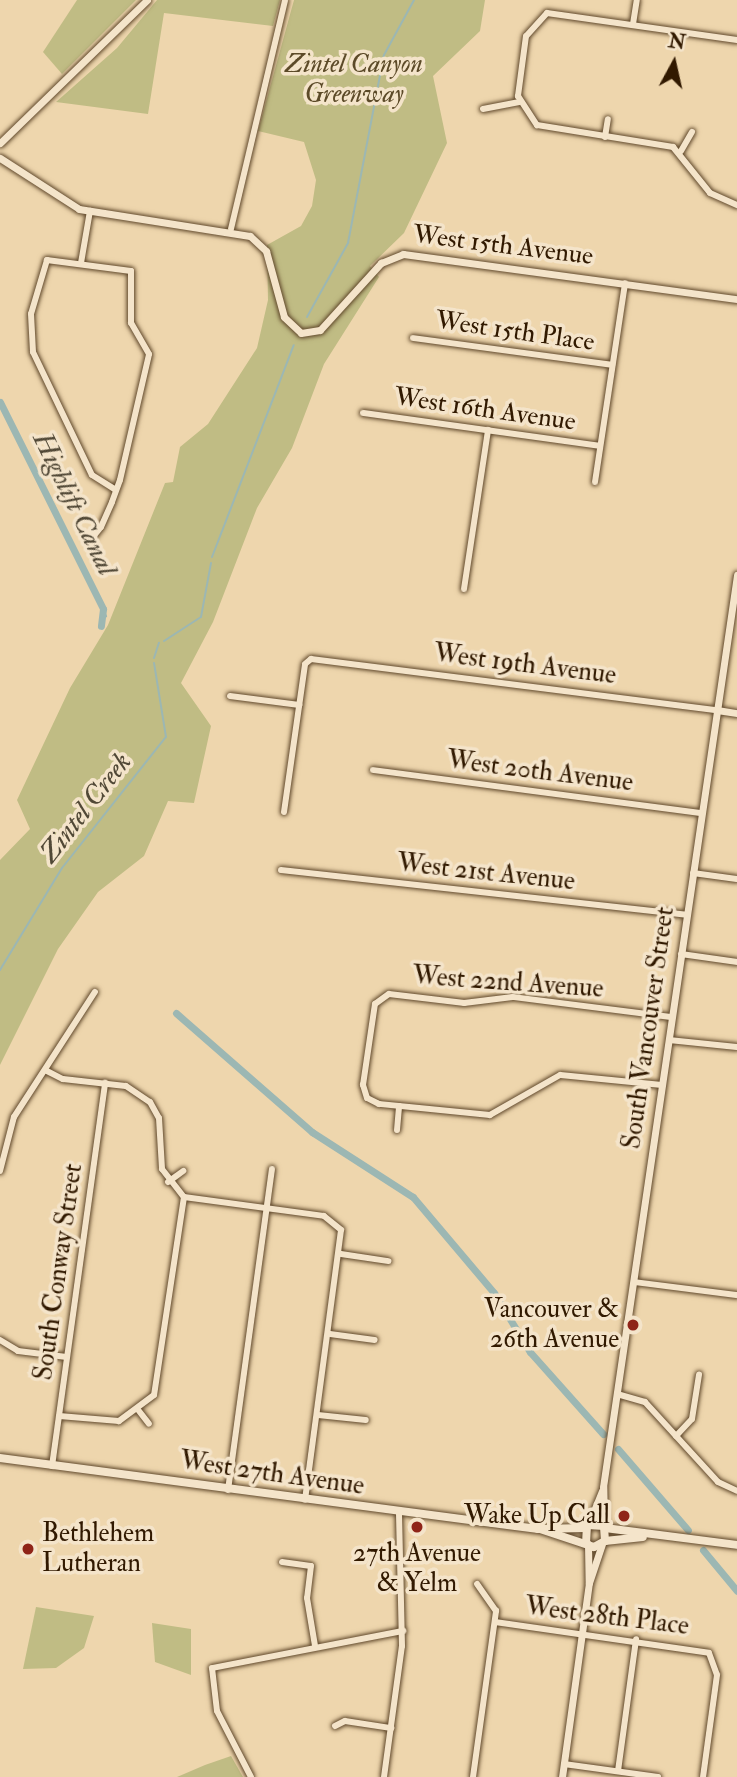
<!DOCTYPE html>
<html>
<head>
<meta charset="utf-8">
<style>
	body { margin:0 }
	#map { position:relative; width:737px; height:1777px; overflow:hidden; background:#eed6ad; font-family:"IM FELL Double Pica",serif }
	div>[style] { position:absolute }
	.green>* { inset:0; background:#c0bc84 }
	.stream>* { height:2px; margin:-1px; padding:0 1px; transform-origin:1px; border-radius:1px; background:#9cb7b3 }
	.canal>* { height:7px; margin:-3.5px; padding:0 3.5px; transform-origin:3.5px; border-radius:3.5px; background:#9cb7b3 }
	.roads { filter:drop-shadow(0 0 2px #60482b) drop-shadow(0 0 2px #60482b) }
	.minor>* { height:6px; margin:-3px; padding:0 3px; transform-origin:3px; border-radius:3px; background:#f4e4ca }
	.tertiary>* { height:7px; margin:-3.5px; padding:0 3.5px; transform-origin:3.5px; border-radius:3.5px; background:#f4e4ca }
	.secondary>* { height:8px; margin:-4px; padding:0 4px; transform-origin:4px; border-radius:4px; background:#f4e4ca }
	.dots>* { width:19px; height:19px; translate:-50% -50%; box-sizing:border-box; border:4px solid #f4e4ca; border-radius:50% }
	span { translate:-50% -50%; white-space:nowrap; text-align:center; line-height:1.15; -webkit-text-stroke:7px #f4e4ca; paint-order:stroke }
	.park-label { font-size:26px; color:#5c4a28; font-style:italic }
	.street-label { font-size:26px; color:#311900 }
	.poi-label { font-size:26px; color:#311900 }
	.right { translate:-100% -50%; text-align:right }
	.left { translate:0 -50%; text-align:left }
	.water-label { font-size:28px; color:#514836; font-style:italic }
	.north { position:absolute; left:639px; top:28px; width:70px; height:70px; -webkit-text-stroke:5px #f4e4ca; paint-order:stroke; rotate:8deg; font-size:19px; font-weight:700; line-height:28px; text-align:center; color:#311900 }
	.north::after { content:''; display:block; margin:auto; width:24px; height:32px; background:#311900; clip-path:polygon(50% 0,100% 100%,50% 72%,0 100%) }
</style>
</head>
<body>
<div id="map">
	<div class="green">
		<div style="clip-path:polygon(77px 0,136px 0,62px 74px,43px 52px)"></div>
		<div style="clip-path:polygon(157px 0,280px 0,273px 26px,164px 13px,148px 114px,56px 102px,117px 48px)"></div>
		<div style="clip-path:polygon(294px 0,485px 0,480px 31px,433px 76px,447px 143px,404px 233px,370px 266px,379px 277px,324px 364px,292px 448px,257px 508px,213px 622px,181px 683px,211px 726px,194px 803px,168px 801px,144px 856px,98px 892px,58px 949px,0 1065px,0 860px,30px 829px,17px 800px,70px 688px,108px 625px,165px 483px,173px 482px,180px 447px,208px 424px,257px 348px,268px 300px,267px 245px,301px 226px,312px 206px,316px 180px,304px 142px,258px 131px)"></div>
		<div style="clip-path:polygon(36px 1607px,94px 1616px,84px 1648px,56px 1668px,23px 1669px)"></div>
		<div style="clip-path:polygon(152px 1623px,191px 1629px,191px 1675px,155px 1662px)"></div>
		<div style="clip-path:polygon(231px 1756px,243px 1777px,177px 1777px,205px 1765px)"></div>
	</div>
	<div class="stream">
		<div style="left:307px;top:317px;width:85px;rotate:-61deg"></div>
		<div style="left:348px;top:243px;width:191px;rotate:-79.2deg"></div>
		<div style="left:384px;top:55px;width:63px;rotate:-61.4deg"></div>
		<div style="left:212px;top:557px;width:227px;rotate:-68.9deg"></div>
		<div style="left:103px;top:609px;width:8px;rotate:67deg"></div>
		<div style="left:164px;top:641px;width:44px;rotate:-33deg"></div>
		<div style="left:201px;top:617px;width:55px;rotate:-79.5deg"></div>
		<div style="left:154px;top:658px;width:16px;rotate:-72deg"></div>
		<div style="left:0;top:970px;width:119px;rotate:-58.7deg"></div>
		<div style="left:62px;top:868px;width:167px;rotate:-51.6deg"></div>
		<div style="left:166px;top:737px;width:75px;rotate:-99.2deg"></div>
	</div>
	<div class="canal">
		<div style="left:0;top:402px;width:231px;rotate:63.5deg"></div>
		<div style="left:103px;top:609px;width:17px;rotate:97deg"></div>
		<div style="left:176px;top:1013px;width:181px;rotate:41.2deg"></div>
		<div style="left:312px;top:1132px;width:120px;rotate:32.8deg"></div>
		<div style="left:413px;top:1197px;width:126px;rotate:49.8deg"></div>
		<div style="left:494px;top:1293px;width:69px;rotate:58.6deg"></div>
		<div style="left:530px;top:1352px;width:110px;rotate:48.3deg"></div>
		<div style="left:618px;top:1449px;width:107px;rotate:49.2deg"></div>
		<div style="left:703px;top:1550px;width:53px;rotate:50.3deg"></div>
	</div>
	<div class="roads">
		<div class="minor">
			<div style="left:633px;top:24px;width:24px;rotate:-81deg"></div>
			<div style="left:737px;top:40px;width:192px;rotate:-171.9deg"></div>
			<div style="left:547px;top:13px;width:31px;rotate:132deg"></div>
			<div style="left:526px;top:36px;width:61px;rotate:97.6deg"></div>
			<div style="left:518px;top:96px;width:35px;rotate:57deg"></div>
			<div style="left:537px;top:125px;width:138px;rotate:9.2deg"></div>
			<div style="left:673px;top:147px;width:59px;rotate:51.2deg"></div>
			<div style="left:710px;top:193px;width:30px;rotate:24deg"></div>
			<div style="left:483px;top:109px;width:37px;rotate:-11deg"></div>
			<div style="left:605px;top:137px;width:18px;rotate:-81deg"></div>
			<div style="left:681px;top:151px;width:22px;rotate:-60deg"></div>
			<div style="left:231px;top:229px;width:235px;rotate:-76.7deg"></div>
			<div style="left:81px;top:263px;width:53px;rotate:-80.2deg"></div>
			<div style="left:413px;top:338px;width:201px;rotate:7.7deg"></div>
			<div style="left:363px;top:413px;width:239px;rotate:7.9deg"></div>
			<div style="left:595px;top:482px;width:201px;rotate:-81.4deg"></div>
			<div style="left:92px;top:538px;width:14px;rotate:-51deg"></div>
			<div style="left:101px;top:527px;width:27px;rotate:-66deg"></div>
			<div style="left:112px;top:502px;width:23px;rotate:-70deg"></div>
			<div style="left:120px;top:480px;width:129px;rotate:-77deg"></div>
			<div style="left:149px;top:354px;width:36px;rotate:-120deg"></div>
			<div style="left:131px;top:323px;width:52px;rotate:-90deg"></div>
			<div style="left:131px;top:271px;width:85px;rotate:-172.5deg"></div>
			<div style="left:47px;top:260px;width:56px;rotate:106.5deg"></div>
			<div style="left:31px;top:314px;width:38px;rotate:87deg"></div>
			<div style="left:33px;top:352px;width:136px;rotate:64.4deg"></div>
			<div style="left:92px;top:475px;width:28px;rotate:32deg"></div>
			<div style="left:464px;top:589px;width:161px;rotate:-81.4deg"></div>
			<div style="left:230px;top:696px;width:70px;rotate:7.4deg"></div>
			<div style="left:373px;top:770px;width:331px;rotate:7.5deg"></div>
			<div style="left:284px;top:812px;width:149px;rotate:-81.9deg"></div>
			<div style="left:305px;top:664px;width:8px;rotate:-40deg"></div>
			<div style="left:311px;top:659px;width:409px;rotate:7.2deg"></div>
			<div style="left:281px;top:870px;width:408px;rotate:6.3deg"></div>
			<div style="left:693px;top:873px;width:44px;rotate:7.8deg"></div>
			<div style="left:681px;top:954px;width:57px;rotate:8.1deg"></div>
			<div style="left:669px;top:1040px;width:68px;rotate:5.9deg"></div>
			<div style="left:45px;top:1070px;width:20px;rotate:27deg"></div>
			<div style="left:63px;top:1079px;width:63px;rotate:6.3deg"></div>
			<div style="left:126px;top:1086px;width:29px;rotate:34deg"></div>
			<div style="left:150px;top:1102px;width:18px;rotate:61deg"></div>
			<div style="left:159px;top:1118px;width:51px;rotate:86.6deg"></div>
			<div style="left:162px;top:1169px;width:36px;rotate:52deg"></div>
			<div style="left:184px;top:1197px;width:200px;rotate:98.6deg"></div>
			<div style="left:154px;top:1395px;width:44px;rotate:143.4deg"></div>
			<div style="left:119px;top:1421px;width:60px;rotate:-175.2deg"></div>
			<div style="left:662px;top:1085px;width:102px;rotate:-174.4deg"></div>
			<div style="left:560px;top:1075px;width:81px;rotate:150.3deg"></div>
			<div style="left:490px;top:1115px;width:112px;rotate:-174.3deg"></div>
			<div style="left:379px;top:1104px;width:13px;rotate:-153deg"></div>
			<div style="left:367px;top:1098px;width:14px;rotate:-107deg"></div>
			<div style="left:363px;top:1085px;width:82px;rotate:-81.6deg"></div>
			<div style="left:375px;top:1004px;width:17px;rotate:-36deg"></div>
			<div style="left:389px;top:994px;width:76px;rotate:6.8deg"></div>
			<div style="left:464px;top:1003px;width:49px;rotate:-7deg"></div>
			<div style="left:513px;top:997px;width:160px;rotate:7.2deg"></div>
			<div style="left:397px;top:1130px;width:24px;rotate:-85deg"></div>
			<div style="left:0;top:1171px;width:56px;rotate:-75.5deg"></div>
			<div style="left:14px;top:1117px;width:149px;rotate:-57.1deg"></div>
			<div style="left:168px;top:1182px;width:19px;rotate:-36deg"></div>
			<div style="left:184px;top:1197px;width:141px;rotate:7.7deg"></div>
			<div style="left:324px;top:1216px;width:22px;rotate:39deg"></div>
			<div style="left:341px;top:1230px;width:272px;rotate:97.6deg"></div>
			<div style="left:341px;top:1254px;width:48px;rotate:8.5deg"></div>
			<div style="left:634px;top:1282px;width:104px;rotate:7.2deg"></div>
			<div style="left:330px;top:1334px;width:45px;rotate:7.6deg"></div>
			<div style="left:0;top:1340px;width:21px;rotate:31deg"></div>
			<div style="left:18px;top:1351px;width:49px;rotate:7deg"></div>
			<div style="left:617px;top:1394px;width:29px;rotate:16deg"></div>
			<div style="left:645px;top:1402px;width:108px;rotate:47.6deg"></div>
			<div style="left:718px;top:1482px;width:21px;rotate:25deg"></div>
			<div style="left:139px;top:1411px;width:16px;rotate:52deg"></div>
			<div style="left:318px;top:1415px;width:48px;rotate:5.9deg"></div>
			<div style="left:676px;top:1436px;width:23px;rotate:-47deg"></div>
			<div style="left:692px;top:1419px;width:45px;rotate:-81deg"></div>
			<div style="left:52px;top:1466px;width:387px;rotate:-82.1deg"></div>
			<div style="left:228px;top:1490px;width:324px;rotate:-82.2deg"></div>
			<div style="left:282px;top:1562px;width:29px;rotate:8deg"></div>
			<div style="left:311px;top:1566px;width:32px;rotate:97deg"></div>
			<div style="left:307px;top:1598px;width:49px;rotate:80.5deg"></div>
			<div style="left:495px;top:1622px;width:216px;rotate:8.2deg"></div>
			<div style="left:709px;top:1653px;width:23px;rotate:70deg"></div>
			<div style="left:717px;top:1675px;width:103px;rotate:97.8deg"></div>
			<div style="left:335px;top:1726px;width:11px;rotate:-27deg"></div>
			<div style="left:345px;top:1721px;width:47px;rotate:8.7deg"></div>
			<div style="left:564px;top:1764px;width:95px;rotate:7.9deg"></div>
			<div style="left:618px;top:1771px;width:133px;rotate:-82.2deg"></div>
			<div style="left:251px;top:1777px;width:74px;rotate:-117.3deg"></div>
			<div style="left:217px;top:1711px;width:43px;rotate:-96.6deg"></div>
			<div style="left:212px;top:1668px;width:195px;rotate:-11deg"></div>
			<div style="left:384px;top:1777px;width:132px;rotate:-82.2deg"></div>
			<div style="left:402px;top:1646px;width:135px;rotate:-91.3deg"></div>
			<div style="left:473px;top:1777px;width:168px;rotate:-82.1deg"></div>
			<div style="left:496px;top:1611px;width:33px;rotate:-125deg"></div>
		</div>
		<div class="tertiary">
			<div style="left:0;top:143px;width:205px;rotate:-44.2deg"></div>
			<div style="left:0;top:158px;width:94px;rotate:32.8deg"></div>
			<div style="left:79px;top:209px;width:173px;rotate:9deg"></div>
			<div style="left:250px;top:236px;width:22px;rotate:43deg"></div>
			<div style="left:266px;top:251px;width:68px;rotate:74.7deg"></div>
			<div style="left:284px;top:317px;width:23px;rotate:43deg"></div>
			<div style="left:301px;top:333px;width:19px;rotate:-9deg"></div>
			<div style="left:320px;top:330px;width:91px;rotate:-47.7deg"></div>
			<div style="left:381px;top:263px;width:24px;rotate:-22deg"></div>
			<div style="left:403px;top:254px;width:337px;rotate:7.7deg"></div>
			<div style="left:717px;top:710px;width:20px;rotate:9deg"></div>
			<div style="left:589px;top:1523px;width:35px;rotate:-68deg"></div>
			<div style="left:604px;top:1526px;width:39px;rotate:-91deg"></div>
			<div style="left:603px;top:1487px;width:922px;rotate:-81.64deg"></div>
			<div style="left:588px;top:1544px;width:39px;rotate:89deg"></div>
			<div style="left:562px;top:1777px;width:196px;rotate:-82.1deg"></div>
			<div style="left:589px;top:1583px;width:41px;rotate:-71.6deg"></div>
		</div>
		<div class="secondary">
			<div style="left:0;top:1458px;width:543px;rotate:7.52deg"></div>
			<div style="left:538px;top:1529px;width:47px;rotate:-1.2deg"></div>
			<div style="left:605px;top:1528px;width:133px;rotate:7.3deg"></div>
			<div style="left:540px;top:1529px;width:57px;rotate:18.4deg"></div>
			<div style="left:594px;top:1547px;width:13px;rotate:-29deg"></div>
			<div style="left:605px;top:1541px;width:15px;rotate:-94deg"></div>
			<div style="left:604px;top:1526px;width:17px;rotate:-177deg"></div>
			<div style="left:587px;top:1525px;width:18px;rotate:93deg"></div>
			<div style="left:605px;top:1541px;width:38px;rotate:-6deg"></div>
		</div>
	</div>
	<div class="dots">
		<div style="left:633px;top:1325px;background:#8f2418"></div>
		<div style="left:624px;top:1516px;background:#8f2418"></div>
		<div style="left:417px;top:1527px;background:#8f2418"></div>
		<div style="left:28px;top:1549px;background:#8f2418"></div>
	</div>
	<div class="park-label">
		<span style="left:354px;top:80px">Zintel Canyon<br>Greenway</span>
	</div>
	<div class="street-label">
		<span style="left:503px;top:246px;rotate:7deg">West 15th Avenue</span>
		<span style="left:515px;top:332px;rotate:8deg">West 15th Place</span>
		<span style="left:485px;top:410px;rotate:8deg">West 16th Avenue</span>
		<span style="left:525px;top:665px;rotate:7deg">West 19th Avenue</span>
		<span style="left:540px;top:772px;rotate:7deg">West 20th Avenue</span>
		<span style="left:486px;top:873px;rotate:6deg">West 21st Avenue</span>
		<span style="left:508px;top:983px;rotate:4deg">West 22nd Avenue</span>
		<span style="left:649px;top:1028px;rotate:-82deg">South Vancouver Street</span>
		<span style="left:59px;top:1272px;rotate:-82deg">South Conway Street</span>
		<span style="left:272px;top:1474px;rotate:8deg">West 27th Avenue</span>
		<span style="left:607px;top:1617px;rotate:7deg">West 28th Place</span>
	</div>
	<div class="poi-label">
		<span class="right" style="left:619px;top:1325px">Vancouver &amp;<br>26th Avenue</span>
		<span class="right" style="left:610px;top:1516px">Wake Up Call</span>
		<span class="left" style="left:42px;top:1549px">Bethlehem<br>Lutheran</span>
		<span style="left:417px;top:1569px">27th Avenue<br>&amp; Yelm</span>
	</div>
	<div class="water-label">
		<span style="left:74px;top:504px;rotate:64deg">Highlift Canal</span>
		<span style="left:86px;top:808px;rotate:-52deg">Zintel Creek</span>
	</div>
	<div class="north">N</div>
</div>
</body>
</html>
